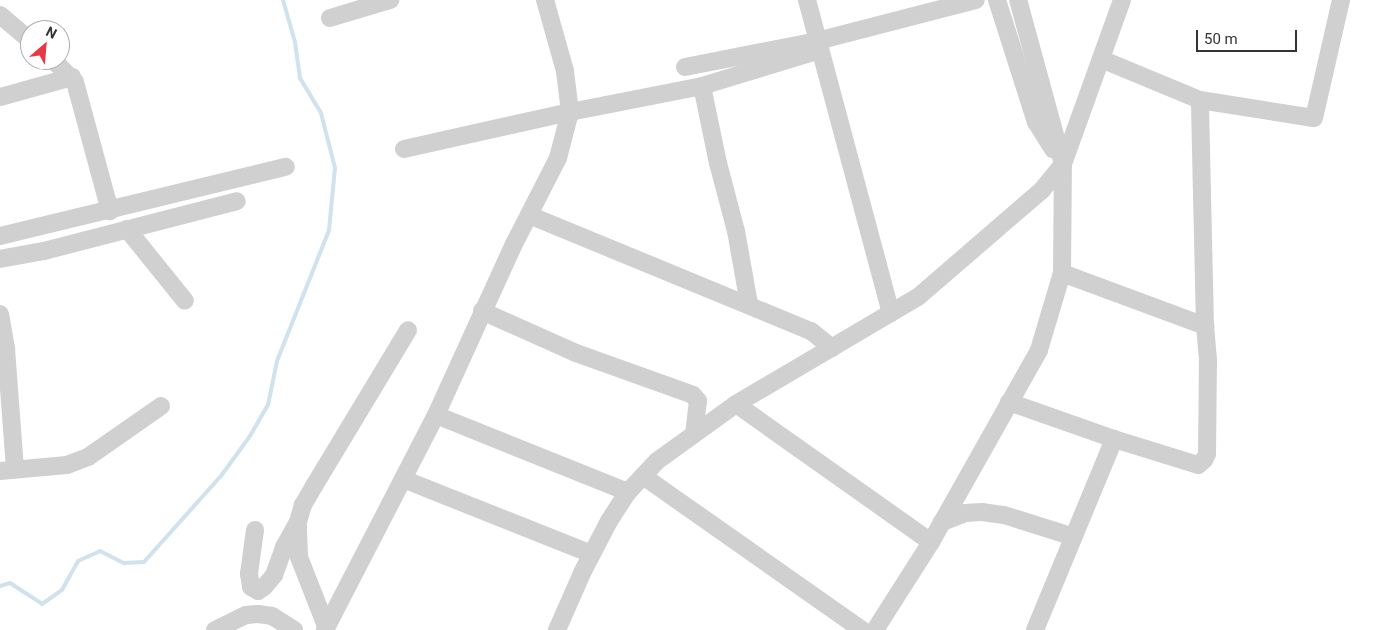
<!DOCTYPE html>
<html>
<head>
<meta charset="utf-8">
<style>
	body { margin:0 }
	#map { position:relative; width:1379px; height:630px; overflow:hidden; background:#fff; font-family:Roboto,sans-serif }
	div>[style] { position:absolute }
	.stream>* { height:4px; margin:-2px; padding:0 2px; transform-origin:2px; border-radius:2px; background:#cfe2ee }
	.minor>* { height:18px; margin:-9px; padding:0 9px; transform-origin:9px; border-radius:9px; background:#d0d0d0 }
	span { translate:-50% -50%; white-space:nowrap; text-align:center; line-height:1.15; -webkit-text-stroke:5px #fff; paint-order:stroke }
	.north { position:absolute; left:20px; top:20px; width:50px; height:50px; box-sizing:border-box; background:#fff; border:1px solid #adadad; border-radius:50%; rotate:27deg; font-size:14px; font-weight:700; line-height:20px; text-align:center; color:#333 }
	.north::after { content:''; display:block; margin:auto; width:18px; height:22px; background:#e63946; clip-path:polygon(50% 0,100% 100%,50% 72%,0 100%) }
	.scale { position:absolute; left:1196px; top:30px; width:101px; height:22px; box-sizing:border-box; border:2px solid #333; border-top:0; padding-left:6px; font-size:15px; line-height:18px; white-space:nowrap; color:#333; -webkit-text-stroke:4px #fff; paint-order:stroke }
</style>
</head>
<body>
<div id="map">
	<div class="stream">
		<div style="left:0;top:586px;width:10px;rotate:-17deg"></div>
		<div style="left:10px;top:583px;width:38px;rotate:33deg"></div>
		<div style="left:42px;top:604px;width:24px;rotate:-35deg"></div>
		<div style="left:62px;top:590px;width:33px;rotate:-61deg"></div>
		<div style="left:78px;top:561px;width:24px;rotate:-24deg"></div>
		<div style="left:100px;top:551px;width:27px;rotate:27deg"></div>
		<div style="left:124px;top:563px;width:20px;rotate:-3deg"></div>
		<div style="left:144px;top:562px;width:115px;rotate:-48.2deg"></div>
		<div style="left:221px;top:476px;width:49px;rotate:-54.1deg"></div>
		<div style="left:250px;top:436px;width:36px;rotate:-60deg"></div>
		<div style="left:268px;top:405px;width:45px;rotate:-78.4deg"></div>
		<div style="left:277px;top:361px;width:141px;rotate:-68.3deg"></div>
		<div style="left:329px;top:230px;width:62px;rotate:-84.5deg"></div>
		<div style="left:335px;top:168px;width:57px;rotate:-104.3deg"></div>
		<div style="left:321px;top:113px;width:41px;rotate:-121deg"></div>
		<div style="left:300px;top:78px;width:36px;rotate:-98deg"></div>
		<div style="left:295px;top:42px;width:44px;rotate:-105.9deg"></div>
	</div>
	<div class="minor">
		<div style="left:807px;top:0;width:324px;rotate:75deg"></div>
		<div style="left:997px;top:0;width:128px;rotate:72.3deg"></div>
		<div style="left:1036px;top:122px;width:32px;rotate:58deg"></div>
		<div style="left:0;top:15px;width:39px;rotate:40deg"></div>
		<div style="left:330px;top:18px;width:63px;rotate:-16.7deg"></div>
		<div style="left:1101px;top:59px;width:107px;rotate:22.5deg"></div>
		<div style="left:1200px;top:100px;width:115px;rotate:9deg"></div>
		<div style="left:1314px;top:118px;width:121px;rotate:-77.1deg"></div>
		<div style="left:53px;top:60px;width:31px;rotate:45deg"></div>
		<div style="left:75px;top:82px;width:134px;rotate:74.8deg"></div>
		<div style="left:685px;top:67px;width:135px;rotate:-11.1deg"></div>
		<div style="left:817px;top:41px;width:164px;rotate:-14.5deg"></div>
		<div style="left:702px;top:86px;width:79px;rotate:78.3deg"></div>
		<div style="left:718px;top:163px;width:70px;rotate:75.2deg"></div>
		<div style="left:736px;top:231px;width:74px;rotate:79.9deg"></div>
		<div style="left:0;top:97px;width:75px;rotate:-15.5deg"></div>
		<div style="left:404px;top:149px;width:170px;rotate:-12.6deg"></div>
		<div style="left:570px;top:112px;width:135px;rotate:-11.1deg"></div>
		<div style="left:702px;top:86px;width:123px;rotate:-17deg"></div>
		<div style="left:529px;top:215px;width:305px;rotate:22.4deg"></div>
		<div style="left:811px;top:331px;width:27px;rotate:39deg"></div>
		<div style="left:127px;top:229px;width:92px;rotate:51.1deg"></div>
		<div style="left:0;top:236px;width:294px;rotate:-13.6deg"></div>
		<div style="left:0;top:259px;width:45px;rotate:-10.3deg"></div>
		<div style="left:44px;top:251px;width:199px;rotate:-14.5deg"></div>
		<div style="left:1062px;top:273px;width:153px;rotate:20.3deg"></div>
		<div style="left:482px;top:311px;width:103px;rotate:24.1deg"></div>
		<div style="left:576px;top:353px;width:124px;rotate:19.7deg"></div>
		<div style="left:693px;top:395px;width:8px;rotate:50deg"></div>
		<div style="left:698px;top:401px;width:31px;rotate:97deg"></div>
		<div style="left:0;top:314px;width:36px;rotate:80deg"></div>
		<div style="left:6px;top:349px;width:120px;rotate:85.7deg"></div>
		<div style="left:1009px;top:402px;width:111px;rotate:19.4deg"></div>
		<div style="left:1114px;top:439px;width:88px;rotate:17.2deg"></div>
		<div style="left:1198px;top:465px;width:8px;rotate:-40deg"></div>
		<div style="left:1204px;top:460px;width:7px;rotate:-63deg"></div>
		<div style="left:1207px;top:454px;width:94px;rotate:-89.4deg"></div>
		<div style="left:1208px;top:360px;width:34px;rotate:-95deg"></div>
		<div style="left:1205px;top:326px;width:226px;rotate:-91.3deg"></div>
		<div style="left:736px;top:404px;width:239px;rotate:35.3deg"></div>
		<div style="left:436px;top:415px;width:207px;rotate:21.9deg"></div>
		<div style="left:0;top:471px;width:67px;rotate:-5.1deg"></div>
		<div style="left:67px;top:465px;width:22px;rotate:-21deg"></div>
		<div style="left:88px;top:457px;width:89px;rotate:-34.9deg"></div>
		<div style="left:643px;top:476px;width:268px;rotate:35.1deg"></div>
		<div style="left:403px;top:479px;width:202px;rotate:21.7deg"></div>
		<div style="left:942px;top:522px;width:25px;rotate:-21deg"></div>
		<div style="left:965px;top:513px;width:17px;rotate:-3deg"></div>
		<div style="left:982px;top:512px;width:22px;rotate:8deg"></div>
		<div style="left:1004px;top:515px;width:73px;rotate:17.4deg"></div>
		<div style="left:255px;top:530px;width:44px;rotate:97.8deg"></div>
		<div style="left:249px;top:574px;width:13px;rotate:81deg"></div>
		<div style="left:251px;top:587px;width:8px;rotate:30deg"></div>
		<div style="left:258px;top:591px;width:7px;rotate:-34deg"></div>
		<div style="left:264px;top:587px;width:16px;rotate:-50deg"></div>
		<div style="left:274px;top:575px;width:30px;rotate:-70deg"></div>
		<div style="left:284px;top:547px;width:26px;rotate:-61deg"></div>
		<div style="left:326px;top:626px;width:74px;rotate:-111.4deg"></div>
		<div style="left:299px;top:557px;width:35px;rotate:-92deg"></div>
		<div style="left:298px;top:522px;width:18px;rotate:-74deg"></div>
		<div style="left:303px;top:505px;width:22px;rotate:-60deg"></div>
		<div style="left:314px;top:486px;width:182px;rotate:-58.9deg"></div>
		<div style="left:215px;top:630px;width:34px;rotate:-26deg"></div>
		<div style="left:246px;top:615px;width:12px;rotate:-5deg"></div>
		<div style="left:258px;top:614px;width:14px;rotate:8deg"></div>
		<div style="left:272px;top:616px;width:26px;rotate:32deg"></div>
		<div style="left:325px;top:630px;width:242px;rotate:-62.7deg"></div>
		<div style="left:436px;top:415px;width:188px;rotate:-65.5deg"></div>
		<div style="left:514px;top:244px;width:97px;rotate:-62.9deg"></div>
		<div style="left:558px;top:158px;width:48px;rotate:-75.4deg"></div>
		<div style="left:570px;top:112px;width:41px;rotate:-97deg"></div>
		<div style="left:565px;top:71px;width:74px;rotate:-105.7deg"></div>
		<div style="left:557px;top:630px;width:64px;rotate:-66.2deg"></div>
		<div style="left:583px;top:571px;width:56px;rotate:-62.5deg"></div>
		<div style="left:609px;top:521px;width:35px;rotate:-57deg"></div>
		<div style="left:628px;top:492px;width:42px;rotate:-46.9deg"></div>
		<div style="left:657px;top:461px;width:97px;rotate:-35.8deg"></div>
		<div style="left:736px;top:404px;width:211px;rotate:-30.5deg"></div>
		<div style="left:918px;top:297px;width:164px;rotate:-40.8deg"></div>
		<div style="left:1042px;top:190px;width:33px;rotate:-51deg"></div>
		<div style="left:1063px;top:164px;width:174px;rotate:-70.2deg"></div>
		<div style="left:875px;top:630px;width:104px;rotate:-57.5deg"></div>
		<div style="left:931px;top:542px;width:220px;rotate:-60.6deg"></div>
		<div style="left:1039px;top:350px;width:80px;rotate:-73.4deg"></div>
		<div style="left:1062px;top:273px;width:109px;rotate:-89.5deg"></div>
		<div style="left:1063px;top:164px;width:170px;rotate:-105.3deg"></div>
		<div style="left:1035px;top:630px;width:207px;rotate:-67.5deg"></div>
	</div>
	<div class="north">N</div>
	<div class="scale">50 m</div>
</div>
</body>
</html>
